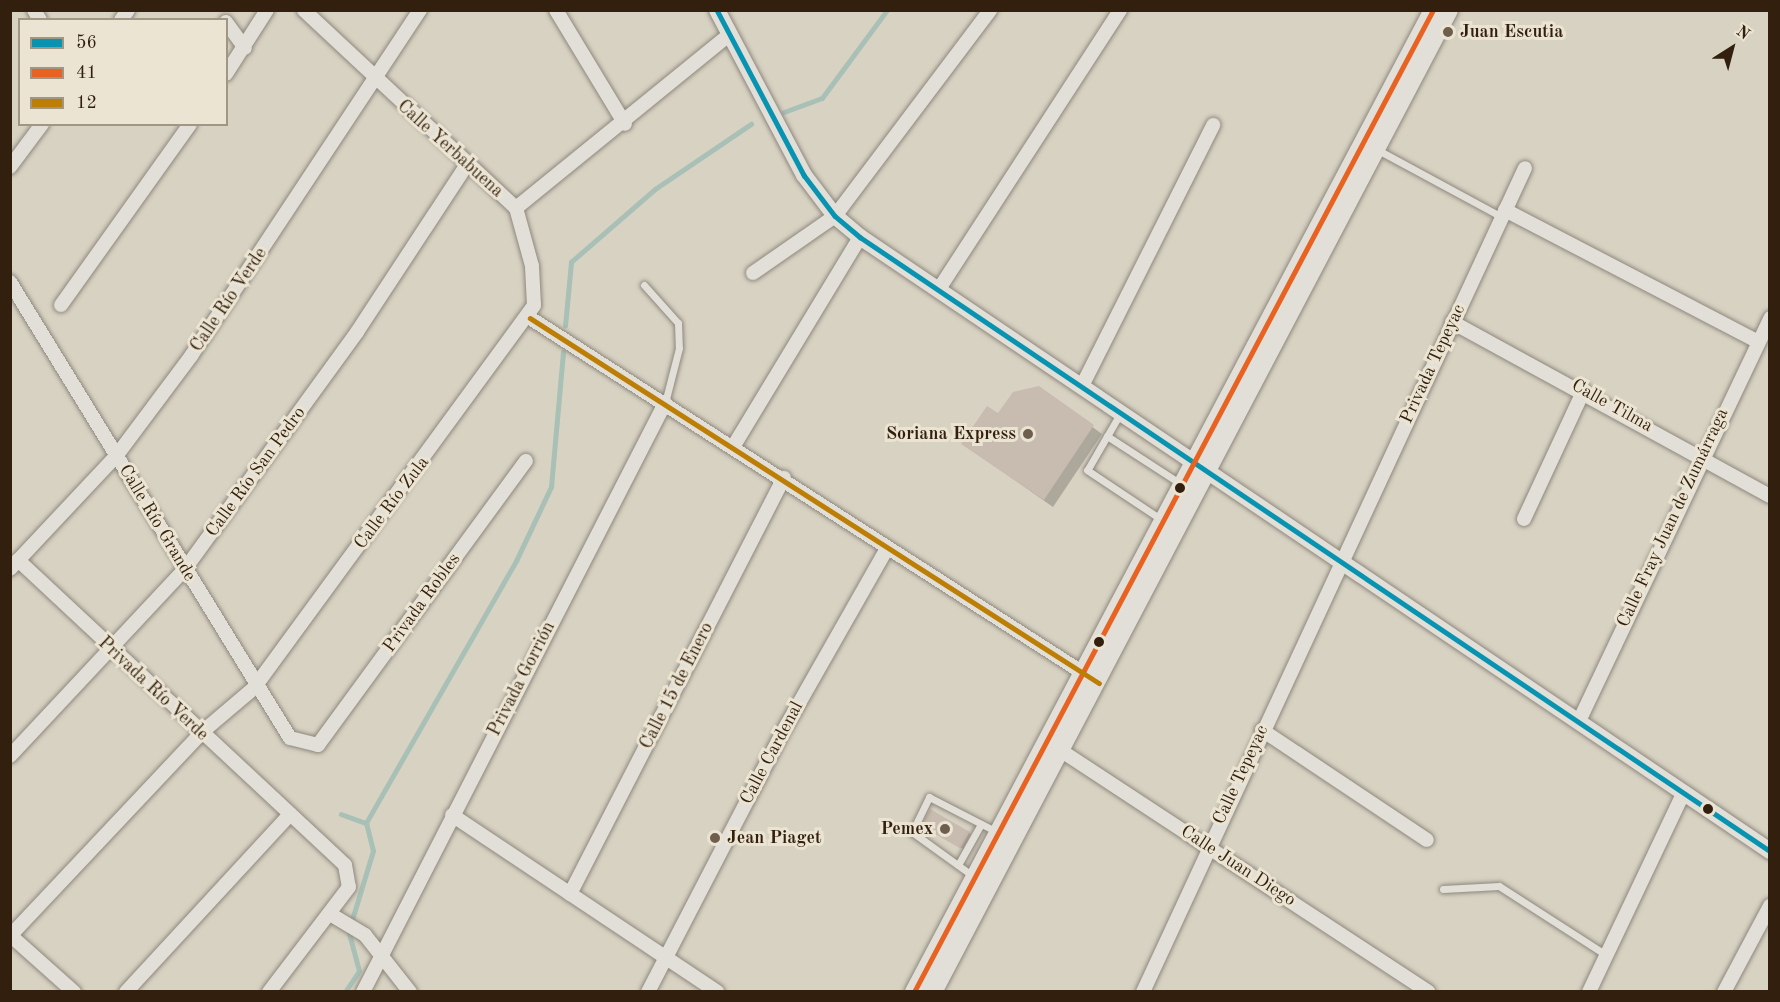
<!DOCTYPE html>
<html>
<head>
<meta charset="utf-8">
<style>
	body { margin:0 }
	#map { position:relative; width:1780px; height:1002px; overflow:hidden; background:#d8d2c3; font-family:"Old Standard TT",serif }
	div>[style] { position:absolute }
	.shadow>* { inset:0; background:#0003 }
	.stream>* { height:4.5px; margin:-2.25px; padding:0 2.25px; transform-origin:2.25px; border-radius:2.25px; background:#a8c0b6 }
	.building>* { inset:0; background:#c8bbb0; transform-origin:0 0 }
	.roads { filter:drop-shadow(0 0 2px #8e887d) drop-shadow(0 0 2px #8e887d) }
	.service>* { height:7px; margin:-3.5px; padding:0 3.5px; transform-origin:3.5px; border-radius:3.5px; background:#e1dfd7 }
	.minor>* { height:14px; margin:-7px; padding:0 7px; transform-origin:7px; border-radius:7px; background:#e1dfd7 }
	.tertiary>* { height:16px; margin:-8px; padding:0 8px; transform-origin:8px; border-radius:8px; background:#e1dfd7 }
	.secondary>* { height:18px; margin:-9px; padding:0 9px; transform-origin:9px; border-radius:9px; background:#e1dfd7 }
	.bus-1>* { height:4.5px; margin:-2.25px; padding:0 2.25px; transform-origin:2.25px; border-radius:2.25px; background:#0894b1 }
	.bus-2>* { height:4.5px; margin:-2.25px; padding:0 2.25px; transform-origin:2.25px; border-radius:2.25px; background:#e86221 }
	.bus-3>* { height:4.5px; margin:-2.25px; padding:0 2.25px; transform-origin:2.25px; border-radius:2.25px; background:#bc7e04 }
	.dots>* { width:16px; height:16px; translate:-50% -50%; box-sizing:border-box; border:3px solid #ebe4d3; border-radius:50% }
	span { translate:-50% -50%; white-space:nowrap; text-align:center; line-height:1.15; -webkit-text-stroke:6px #ebe4d3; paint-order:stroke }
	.poi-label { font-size:18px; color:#331f0d; font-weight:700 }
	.left { translate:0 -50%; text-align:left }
	.right { translate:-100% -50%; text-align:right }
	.street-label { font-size:18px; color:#331f0d }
	.frame { position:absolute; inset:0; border:12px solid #331f0d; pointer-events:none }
	.legend { position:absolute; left:18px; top:18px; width:210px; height:108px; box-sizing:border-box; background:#ebe4d3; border:2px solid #a19584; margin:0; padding:8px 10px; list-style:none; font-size:18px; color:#331f0d }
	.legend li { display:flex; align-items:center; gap:12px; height:30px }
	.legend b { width:30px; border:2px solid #a19584 }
	.north { position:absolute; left:1702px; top:18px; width:60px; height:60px; -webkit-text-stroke:4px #ebe4d3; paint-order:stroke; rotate:36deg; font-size:16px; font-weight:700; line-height:24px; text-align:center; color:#331f0d }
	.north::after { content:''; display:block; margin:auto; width:21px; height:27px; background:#331f0d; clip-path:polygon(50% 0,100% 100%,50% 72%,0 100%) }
</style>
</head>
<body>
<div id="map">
	<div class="shadow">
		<div style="clip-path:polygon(1039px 388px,1102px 434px,1053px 507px,963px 444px)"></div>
		<div style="clip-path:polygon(924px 827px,969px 833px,971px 834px,963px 849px)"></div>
	</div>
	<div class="stream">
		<div style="left:784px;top:112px;width:40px;rotate:-20.2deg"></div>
		<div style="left:822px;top:98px;width:109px;rotate:-53.5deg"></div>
		<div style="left:565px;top:326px;width:64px;rotate:-84.6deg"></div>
		<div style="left:571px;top:262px;width:111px;rotate:-41deg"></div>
		<div style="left:655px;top:189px;width:116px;rotate:-34.1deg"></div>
		<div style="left:341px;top:814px;width:27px;rotate:20deg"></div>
		<div style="left:352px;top:920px;width:72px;rotate:-73.1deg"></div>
		<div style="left:373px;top:851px;width:29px;rotate:-104deg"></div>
		<div style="left:366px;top:823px;width:302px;rotate:-60.2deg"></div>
		<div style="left:516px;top:561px;width:82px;rotate:-64.7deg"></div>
		<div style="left:551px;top:487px;width:135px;rotate:-84.9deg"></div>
		<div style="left:345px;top:992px;width:25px;rotate:-56deg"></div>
		<div style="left:359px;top:971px;width:38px;rotate:-105deg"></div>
	</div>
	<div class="building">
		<div style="clip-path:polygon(1039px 386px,1094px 425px,1044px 500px,961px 444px,987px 406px,998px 413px,1013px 392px)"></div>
		<div style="left:930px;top:809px;width:46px;height:19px;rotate:30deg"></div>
	</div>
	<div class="roads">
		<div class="service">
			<div style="left:1378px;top:150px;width:141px;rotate:28.4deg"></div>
			<div style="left:644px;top:285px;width:51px;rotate:48.2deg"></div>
			<div style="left:678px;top:323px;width:25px;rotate:88deg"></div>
			<div style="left:679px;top:348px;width:57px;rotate:104.3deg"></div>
			<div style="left:1121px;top:412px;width:28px;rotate:120deg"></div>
			<div style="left:1107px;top:436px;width:88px;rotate:33deg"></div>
			<div style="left:1107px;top:436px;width:39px;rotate:120deg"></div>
			<div style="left:1087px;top:470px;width:90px;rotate:33.7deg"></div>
			<div style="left:958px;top:865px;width:47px;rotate:-60.7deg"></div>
			<div style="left:973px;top:876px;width:75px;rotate:-144.2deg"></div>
			<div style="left:912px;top:832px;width:39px;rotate:-64deg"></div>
			<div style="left:929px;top:797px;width:76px;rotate:27.2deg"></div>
			<div style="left:1443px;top:889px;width:56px;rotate:-3.1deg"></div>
			<div style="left:1499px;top:886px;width:127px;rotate:32.8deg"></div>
		</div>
		<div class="minor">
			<div style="left:34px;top:10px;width:12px;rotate:59deg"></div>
			<div style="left:556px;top:10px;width:133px;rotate:58.8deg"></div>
			<div style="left:121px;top:20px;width:12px;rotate:-55deg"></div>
			<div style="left:226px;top:22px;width:32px;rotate:54deg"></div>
			<div style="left:226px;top:74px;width:76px;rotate:-57.4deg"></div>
			<div style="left:10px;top:167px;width:54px;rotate:-53.3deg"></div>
			<div style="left:516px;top:208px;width:276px;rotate:-39.1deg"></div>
			<div style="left:1505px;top:210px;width:284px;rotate:27.5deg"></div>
			<div style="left:753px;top:273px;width:100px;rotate:-34.8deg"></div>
			<div style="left:835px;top:216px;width:258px;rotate:-53deg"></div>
			<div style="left:10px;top:282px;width:535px;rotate:58.45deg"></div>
			<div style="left:290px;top:738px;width:29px;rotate:14deg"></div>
			<div style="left:318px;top:745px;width:352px;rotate:-53.8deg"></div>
			<div style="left:939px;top:289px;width:333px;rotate:-57deg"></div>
			<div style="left:61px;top:305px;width:222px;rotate:-54.5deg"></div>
			<div style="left:530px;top:318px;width:667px;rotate:32.69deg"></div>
			<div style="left:1452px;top:322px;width:362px;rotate:28.7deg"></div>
			<div style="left:1083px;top:384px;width:290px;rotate:-63.3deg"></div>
			<div style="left:733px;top:447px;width:245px;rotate:-58.8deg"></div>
			<div style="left:1524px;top:519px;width:142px;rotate:-65.1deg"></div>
			<div style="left:18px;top:560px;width:447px;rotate:43deg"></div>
			<div style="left:345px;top:865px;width:22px;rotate:80deg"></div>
			<div style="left:349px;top:887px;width:132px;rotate:127.3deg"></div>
			<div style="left:10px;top:569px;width:156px;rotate:-46.8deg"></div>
			<div style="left:117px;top:455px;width:124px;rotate:-53.2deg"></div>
			<div style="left:191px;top:356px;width:415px;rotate:-56.5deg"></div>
			<div style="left:1580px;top:719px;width:444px;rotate:-64.6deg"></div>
			<div style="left:1262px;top:730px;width:198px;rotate:33.7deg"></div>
			<div style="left:1054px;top:746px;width:448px;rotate:33.3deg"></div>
			<div style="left:10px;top:756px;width:256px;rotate:-46.9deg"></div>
			<div style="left:185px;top:569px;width:293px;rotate:-54deg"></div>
			<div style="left:357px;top:332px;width:202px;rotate:-56.7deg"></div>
			<div style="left:452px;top:815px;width:319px;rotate:33.7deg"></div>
			<div style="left:570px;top:894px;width:468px;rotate:-62.8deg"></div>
			<div style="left:330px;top:914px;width:41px;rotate:31deg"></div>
			<div style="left:365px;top:935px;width:73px;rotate:51.7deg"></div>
			<div style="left:10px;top:935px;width:86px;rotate:41.7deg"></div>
			<div style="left:10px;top:936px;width:279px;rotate:-46.7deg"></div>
			<div style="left:201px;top:733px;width:70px;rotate:-40.3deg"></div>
			<div style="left:254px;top:688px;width:474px;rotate:-53.8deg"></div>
			<div style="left:534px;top:305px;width:39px;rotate:-93deg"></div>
			<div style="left:532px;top:266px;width:60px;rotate:-105.4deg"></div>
			<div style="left:516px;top:208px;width:290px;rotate:-137deg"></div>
			<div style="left:126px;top:992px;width:242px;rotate:-47.3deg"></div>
			<div style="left:363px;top:992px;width:662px;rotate:-62.85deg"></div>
			<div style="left:648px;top:992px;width:289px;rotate:-62.6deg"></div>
			<div style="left:781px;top:735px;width:213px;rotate:-60.4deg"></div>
			<div style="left:1143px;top:992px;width:908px;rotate:-65.13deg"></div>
			<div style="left:1589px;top:992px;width:221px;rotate:-64.6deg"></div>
			<div style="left:1724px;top:992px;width:98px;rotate:-61.9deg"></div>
		</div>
		<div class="tertiary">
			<div style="left:717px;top:10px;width:187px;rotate:62.2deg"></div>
			<div style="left:804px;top:175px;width:51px;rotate:52.9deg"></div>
			<div style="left:835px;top:216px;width:33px;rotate:40deg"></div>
			<div style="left:860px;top:237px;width:1098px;rotate:34.01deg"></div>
		</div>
		<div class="secondary">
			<div style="left:914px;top:992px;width:1111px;rotate:-62.14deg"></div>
			<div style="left:933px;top:992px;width:1109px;rotate:-62.28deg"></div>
		</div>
	</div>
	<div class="bus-1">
		<div style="left:717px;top:10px;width:187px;rotate:62.2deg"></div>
		<div style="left:804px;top:175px;width:51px;rotate:52.9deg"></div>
		<div style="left:835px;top:216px;width:33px;rotate:40deg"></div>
		<div style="left:860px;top:237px;width:1098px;rotate:34.01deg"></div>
	</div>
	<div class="bus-2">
		<div style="left:914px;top:992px;width:1111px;rotate:-62.14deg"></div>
	</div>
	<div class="bus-3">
		<div style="left:530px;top:318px;width:676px;rotate:32.68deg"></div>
	</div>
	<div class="dots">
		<div style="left:1448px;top:32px;background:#6d5e4d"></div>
		<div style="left:1028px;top:434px;background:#6d5e4d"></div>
		<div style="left:1180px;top:488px;background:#331f0d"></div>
		<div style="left:1099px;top:642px;background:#331f0d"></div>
		<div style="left:1708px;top:809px;background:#331f0d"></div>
		<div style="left:945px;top:829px;background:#6d5e4d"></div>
		<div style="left:715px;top:838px;background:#6d5e4d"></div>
	</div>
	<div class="poi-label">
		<span class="left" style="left:1460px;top:32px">Juan Escutia</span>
		<span class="right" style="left:1016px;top:434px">Soriana Express</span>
		<span class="right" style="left:933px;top:829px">Pemex</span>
		<span class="left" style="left:727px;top:838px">Jean Piaget</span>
	</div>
	<div class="street-label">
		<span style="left:450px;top:149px;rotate:42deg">Calle Yerbabuena</span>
		<span style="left:229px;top:300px;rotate:-56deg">Calle Río Verde</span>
		<span style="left:1433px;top:364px;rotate:-65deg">Privada Tepeyac</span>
		<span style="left:1612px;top:406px;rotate:29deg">Calle Tilma</span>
		<span style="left:256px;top:472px;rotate:-54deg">Calle Río San Pedro</span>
		<span style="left:392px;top:503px;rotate:-53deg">Calle Río Zula</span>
		<span style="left:1673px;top:518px;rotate:-65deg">Calle Fray Juan de Zumárraga</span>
		<span style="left:157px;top:523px;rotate:59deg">Calle Río Grande</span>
		<span style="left:422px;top:603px;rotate:-54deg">Privada Robles</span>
		<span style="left:522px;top:679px;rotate:-63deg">Privada Gorrión</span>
		<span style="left:677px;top:686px;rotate:-63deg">Calle 15 de Enero</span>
		<span style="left:153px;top:689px;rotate:43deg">Privada Río Verde</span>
		<span style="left:772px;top:753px;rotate:-62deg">Calle Cardenal</span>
		<span style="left:1241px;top:775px;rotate:-65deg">Calle Tepeyac</span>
		<span style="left:1238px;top:866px;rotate:33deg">Calle Juan Diego</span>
	</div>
	<div class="frame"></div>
	<ul class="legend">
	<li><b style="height:8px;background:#0894b1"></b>56</li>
	<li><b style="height:8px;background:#e86221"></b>41</li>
	<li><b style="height:8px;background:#bc7e04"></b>12</li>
	</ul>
	<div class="north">N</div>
</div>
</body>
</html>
